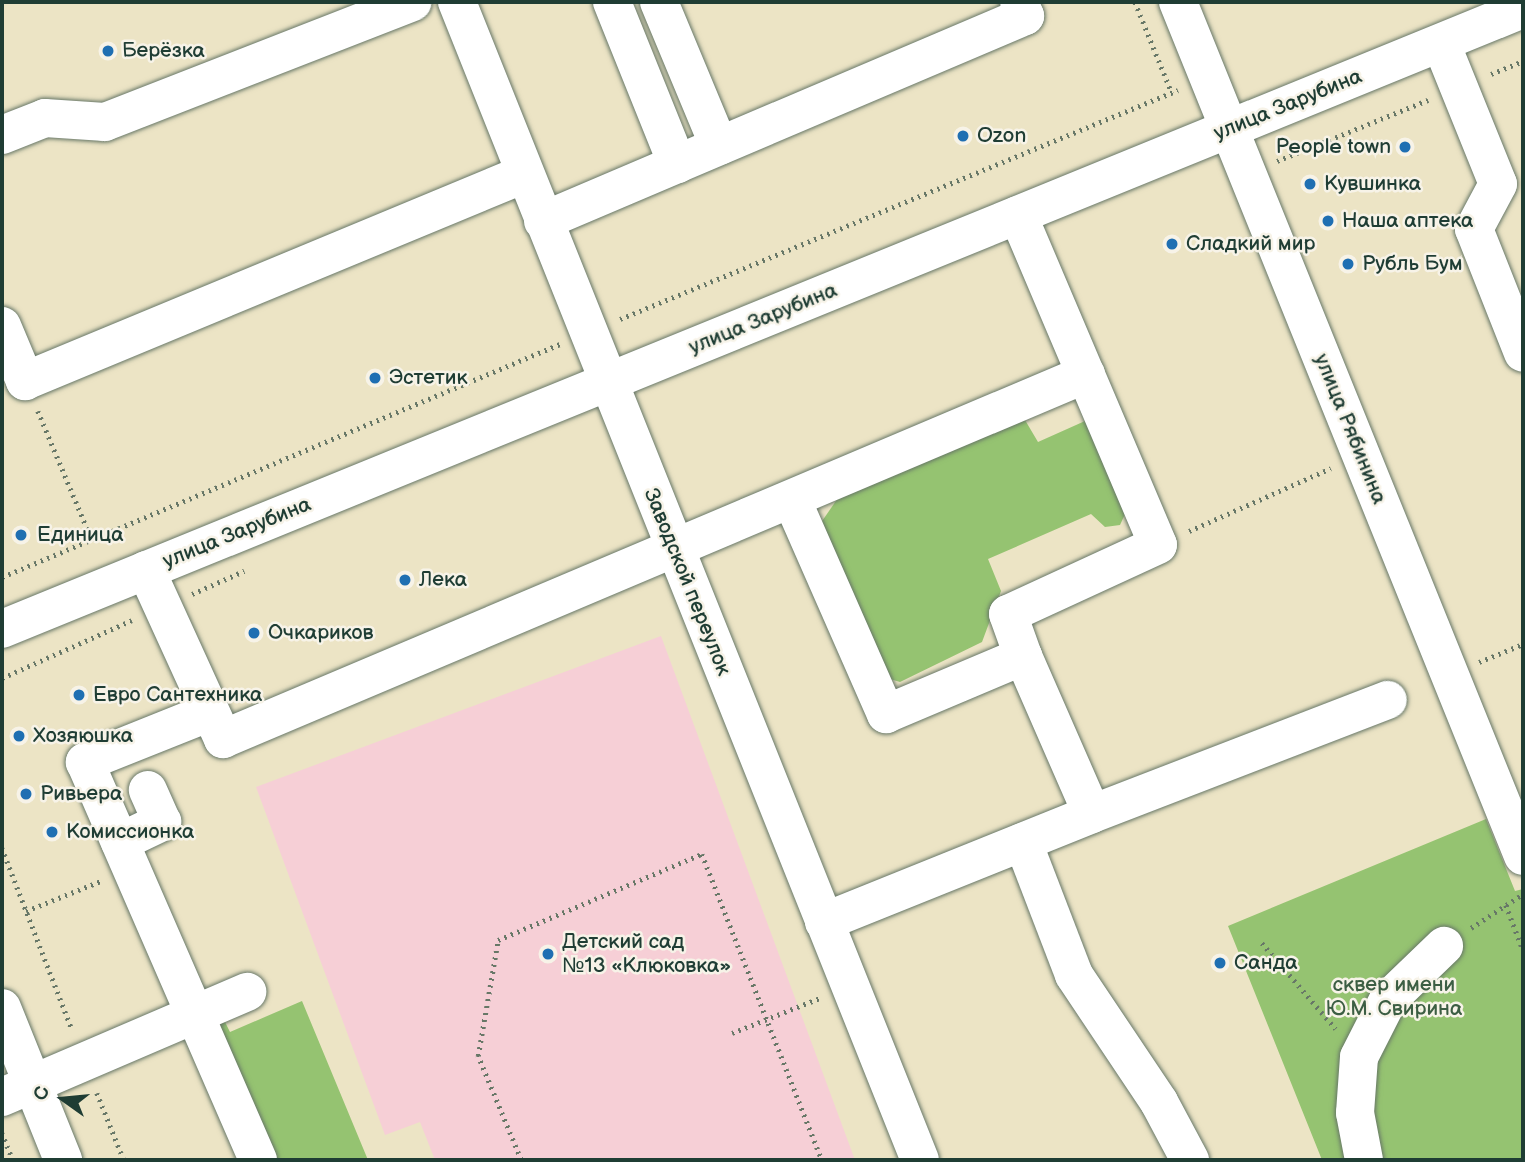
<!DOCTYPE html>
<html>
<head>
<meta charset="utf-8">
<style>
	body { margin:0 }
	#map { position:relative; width:1525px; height:1162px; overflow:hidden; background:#ece4c5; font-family:"Balsamiq Sans",sans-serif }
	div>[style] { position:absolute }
	.built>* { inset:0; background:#f6cfd6 }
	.green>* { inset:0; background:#95c371 }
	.path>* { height:4.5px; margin-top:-2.25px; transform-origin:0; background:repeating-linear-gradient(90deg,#677767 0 2px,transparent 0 7px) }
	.roads { filter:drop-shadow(0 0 2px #677767) drop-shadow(0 0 2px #677767) }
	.minor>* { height:38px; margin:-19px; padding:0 19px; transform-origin:19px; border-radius:19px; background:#fff }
	.major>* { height:38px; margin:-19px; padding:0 19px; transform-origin:19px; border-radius:19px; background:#fff }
	.dots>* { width:19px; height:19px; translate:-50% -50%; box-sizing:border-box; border:4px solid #f7f3e8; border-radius:50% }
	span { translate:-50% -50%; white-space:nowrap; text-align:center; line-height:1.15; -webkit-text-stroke:5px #f7f3e8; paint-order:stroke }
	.poi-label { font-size:21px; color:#1f3d34 }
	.left { translate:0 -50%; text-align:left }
	.right { translate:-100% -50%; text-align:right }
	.street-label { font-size:21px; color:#1f3d34 }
	.park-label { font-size:21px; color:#3c5e43 }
	.frame { position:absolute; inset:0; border:4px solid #1f3d34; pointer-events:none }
	.north { position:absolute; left:28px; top:1064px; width:70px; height:70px; -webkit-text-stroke:5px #f7f3e8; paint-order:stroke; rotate:285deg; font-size:19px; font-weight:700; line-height:28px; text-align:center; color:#1f3d34 }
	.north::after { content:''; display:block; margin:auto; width:24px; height:32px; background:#1f3d34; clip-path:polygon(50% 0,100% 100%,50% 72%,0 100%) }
</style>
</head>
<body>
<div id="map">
	<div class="built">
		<div style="clip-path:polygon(661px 636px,855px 1160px,435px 1160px,420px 1122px,385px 1135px,256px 787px)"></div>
	</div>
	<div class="green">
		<div style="clip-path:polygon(1025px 420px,1038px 442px,1085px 421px,1126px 512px,1120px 525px,1105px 527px,1091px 514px,988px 559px,1001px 591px,982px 642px,900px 682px,880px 676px,818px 527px,840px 495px)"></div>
		<div style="clip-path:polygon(1486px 819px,1515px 891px,1523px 889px,1523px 1160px,1322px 1160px,1228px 926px)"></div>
		<div style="clip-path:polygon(302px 1001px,368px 1160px,269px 1160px,209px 1026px,223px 1018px,230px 1032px)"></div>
	</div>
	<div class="path">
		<div style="left:1135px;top:2px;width:98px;rotate:67.9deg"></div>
		<div style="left:1491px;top:74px;width:35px;rotate:-22deg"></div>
		<div style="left:1277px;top:161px;width:163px;rotate:-22deg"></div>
		<div style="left:620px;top:319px;width:603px;rotate:-22.31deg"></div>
		<div style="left:38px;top:411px;width:138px;rotate:67.3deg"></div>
		<div style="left:1189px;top:531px;width:155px;rotate:-23.9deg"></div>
		<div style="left:2px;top:577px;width:605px;rotate:-22.66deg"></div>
		<div style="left:192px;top:594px;width:57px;rotate:-23.9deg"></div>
		<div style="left:1479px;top:662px;width:48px;rotate:-22.2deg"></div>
		<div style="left:2px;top:678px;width:142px;rotate:-24deg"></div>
		<div style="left:2px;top:848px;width:194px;rotate:68.9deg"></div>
		<div style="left:1506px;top:905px;width:48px;rotate:69.3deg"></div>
		<div style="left:26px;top:911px;width:81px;rotate:-21.8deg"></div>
		<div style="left:1471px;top:928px;width:62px;rotate:-33.2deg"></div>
		<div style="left:1262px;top:943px;width:113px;rotate:49.3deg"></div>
		<div style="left:732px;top:1033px;width:95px;rotate:-21.7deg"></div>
		<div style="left:97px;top:1093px;width:72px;rotate:68.1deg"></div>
		<div style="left:2px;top:1133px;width:29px;rotate:68deg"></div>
		<div style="left:521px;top:1160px;width:113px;rotate:-112.5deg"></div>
		<div style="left:478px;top:1056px;width:118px;rotate:-80.2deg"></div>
		<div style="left:498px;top:940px;width:221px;rotate:-22.9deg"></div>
		<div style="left:702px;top:854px;width:329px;rotate:68.6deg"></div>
	</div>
	<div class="roads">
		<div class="minor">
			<div style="left:457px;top:2px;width:1247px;rotate:68.21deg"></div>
			<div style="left:612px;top:2px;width:175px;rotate:68.1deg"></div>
			<div style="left:659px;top:2px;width:156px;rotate:67.4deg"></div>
			<div style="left:1178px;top:2px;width:921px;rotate:68deg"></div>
			<div style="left:1441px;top:43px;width:152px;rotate:68deg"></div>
			<div style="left:1498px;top:184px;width:51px;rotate:118.1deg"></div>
			<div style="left:1474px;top:229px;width:133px;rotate:68.4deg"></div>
			<div style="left:2px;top:135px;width:46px;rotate:-21.6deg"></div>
			<div style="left:45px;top:118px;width:60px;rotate:3.8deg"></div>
			<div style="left:105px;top:122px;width:330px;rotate:-21.3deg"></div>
			<div style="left:1018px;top:215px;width:358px;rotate:67deg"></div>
			<div style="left:1158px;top:545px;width:165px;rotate:155.3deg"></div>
			<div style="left:1008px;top:614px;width:45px;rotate:70.3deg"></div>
			<div style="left:543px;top:221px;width:524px;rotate:-23.04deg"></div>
			<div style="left:1025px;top:16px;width:15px;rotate:-113deg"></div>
			<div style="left:2px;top:326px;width:60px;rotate:67.3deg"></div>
			<div style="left:25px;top:381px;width:540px;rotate:-22.53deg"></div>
			<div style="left:792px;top:500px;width:234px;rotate:66.3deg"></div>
			<div style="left:886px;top:714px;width:149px;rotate:-22.9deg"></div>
			<div style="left:1023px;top:656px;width:172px;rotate:66.4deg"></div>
			<div style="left:1092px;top:814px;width:289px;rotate:158.1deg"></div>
			<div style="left:146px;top:570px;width:186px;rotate:65.5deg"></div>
			<div style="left:223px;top:739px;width:937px;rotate:-22.93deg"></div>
			<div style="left:2px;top:629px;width:1643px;rotate:-22.18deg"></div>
			<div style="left:210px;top:712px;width:135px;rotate:158.2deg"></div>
			<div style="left:85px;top:762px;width:434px;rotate:66.5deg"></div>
			<div style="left:1092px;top:814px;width:317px;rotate:-21.1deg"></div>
			<div style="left:120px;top:842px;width:47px;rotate:-25.5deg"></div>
			<div style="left:162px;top:822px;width:35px;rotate:-114deg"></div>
			<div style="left:1023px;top:842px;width:142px;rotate:69deg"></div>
			<div style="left:1074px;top:975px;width:153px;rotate:56.2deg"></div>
			<div style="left:1159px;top:1102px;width:66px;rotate:61.9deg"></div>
			<div style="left:2px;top:1097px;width:267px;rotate:-23.2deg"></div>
			<div style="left:1364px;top:1160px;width:48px;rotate:-100.8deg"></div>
			<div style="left:1355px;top:1113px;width:56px;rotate:-85.9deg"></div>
			<div style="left:1359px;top:1057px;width:64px;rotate:-63deg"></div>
			<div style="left:1388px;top:1000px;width:78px;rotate:-44deg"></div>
		</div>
		<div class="major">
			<div style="left:2px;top:1008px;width:164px;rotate:68.1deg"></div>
		</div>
	</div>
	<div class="dots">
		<div style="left:108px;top:51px;background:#1f6fb2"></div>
		<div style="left:963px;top:136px;background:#1f6fb2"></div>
		<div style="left:1405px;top:147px;background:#1f6fb2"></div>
		<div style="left:1310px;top:184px;background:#1f6fb2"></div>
		<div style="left:1328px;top:221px;background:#1f6fb2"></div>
		<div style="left:1172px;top:244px;background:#1f6fb2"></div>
		<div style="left:1348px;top:264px;background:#1f6fb2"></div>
		<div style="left:375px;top:378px;background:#1f6fb2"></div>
		<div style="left:21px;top:535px;background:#1f6fb2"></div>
		<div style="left:405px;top:580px;background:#1f6fb2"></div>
		<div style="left:254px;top:633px;background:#1f6fb2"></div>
		<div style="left:79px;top:695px;background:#1f6fb2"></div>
		<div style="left:19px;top:736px;background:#1f6fb2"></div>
		<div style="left:26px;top:794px;background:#1f6fb2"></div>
		<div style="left:52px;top:832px;background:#1f6fb2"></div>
		<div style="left:548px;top:954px;background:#1f6fb2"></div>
		<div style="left:1220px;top:963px;background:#1f6fb2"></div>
	</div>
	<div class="poi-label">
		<span class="left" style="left:122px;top:51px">Берёзка</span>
		<span class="left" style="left:977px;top:136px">Ozon</span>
		<span class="right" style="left:1391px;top:147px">People town</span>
		<span class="left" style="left:1324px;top:184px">Кувшинка</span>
		<span class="left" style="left:1342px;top:221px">Наша аптека</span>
		<span class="left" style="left:1186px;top:244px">Сладкий мир</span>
		<span class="left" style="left:1362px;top:264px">Рубль Бум</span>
		<span class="left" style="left:389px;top:378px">Эстетик</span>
		<span class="left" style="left:37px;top:535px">Единица</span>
		<span class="left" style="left:419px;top:580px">Лека</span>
		<span class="left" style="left:268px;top:633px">Очкариков</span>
		<span class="left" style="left:93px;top:695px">Евро Сантехника</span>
		<span class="left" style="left:33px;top:736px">Хозяюшка</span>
		<span class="left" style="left:40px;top:794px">Ривьера</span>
		<span class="left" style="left:66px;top:832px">Комиссионка</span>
		<span class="left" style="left:562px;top:954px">Детский сад<br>№13 «Клюковка»</span>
		<span class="left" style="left:1234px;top:963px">Санда</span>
	</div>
	<div class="street-label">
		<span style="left:1288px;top:105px;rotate:-22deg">улица Зарубина</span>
		<span style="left:763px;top:319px;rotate:-22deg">улица Зарубина</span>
		<span style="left:1350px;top:429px;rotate:68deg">улица Рябинина</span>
		<span style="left:237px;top:533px;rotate:-22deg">улица Зарубина</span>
		<span style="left:687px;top:582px;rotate:68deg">Заводской переулок</span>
	</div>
	<div class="park-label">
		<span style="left:1394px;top:997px">сквер имени<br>Ю.М. Свирина</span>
	</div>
	<div class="frame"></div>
	<div class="north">С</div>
</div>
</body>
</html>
